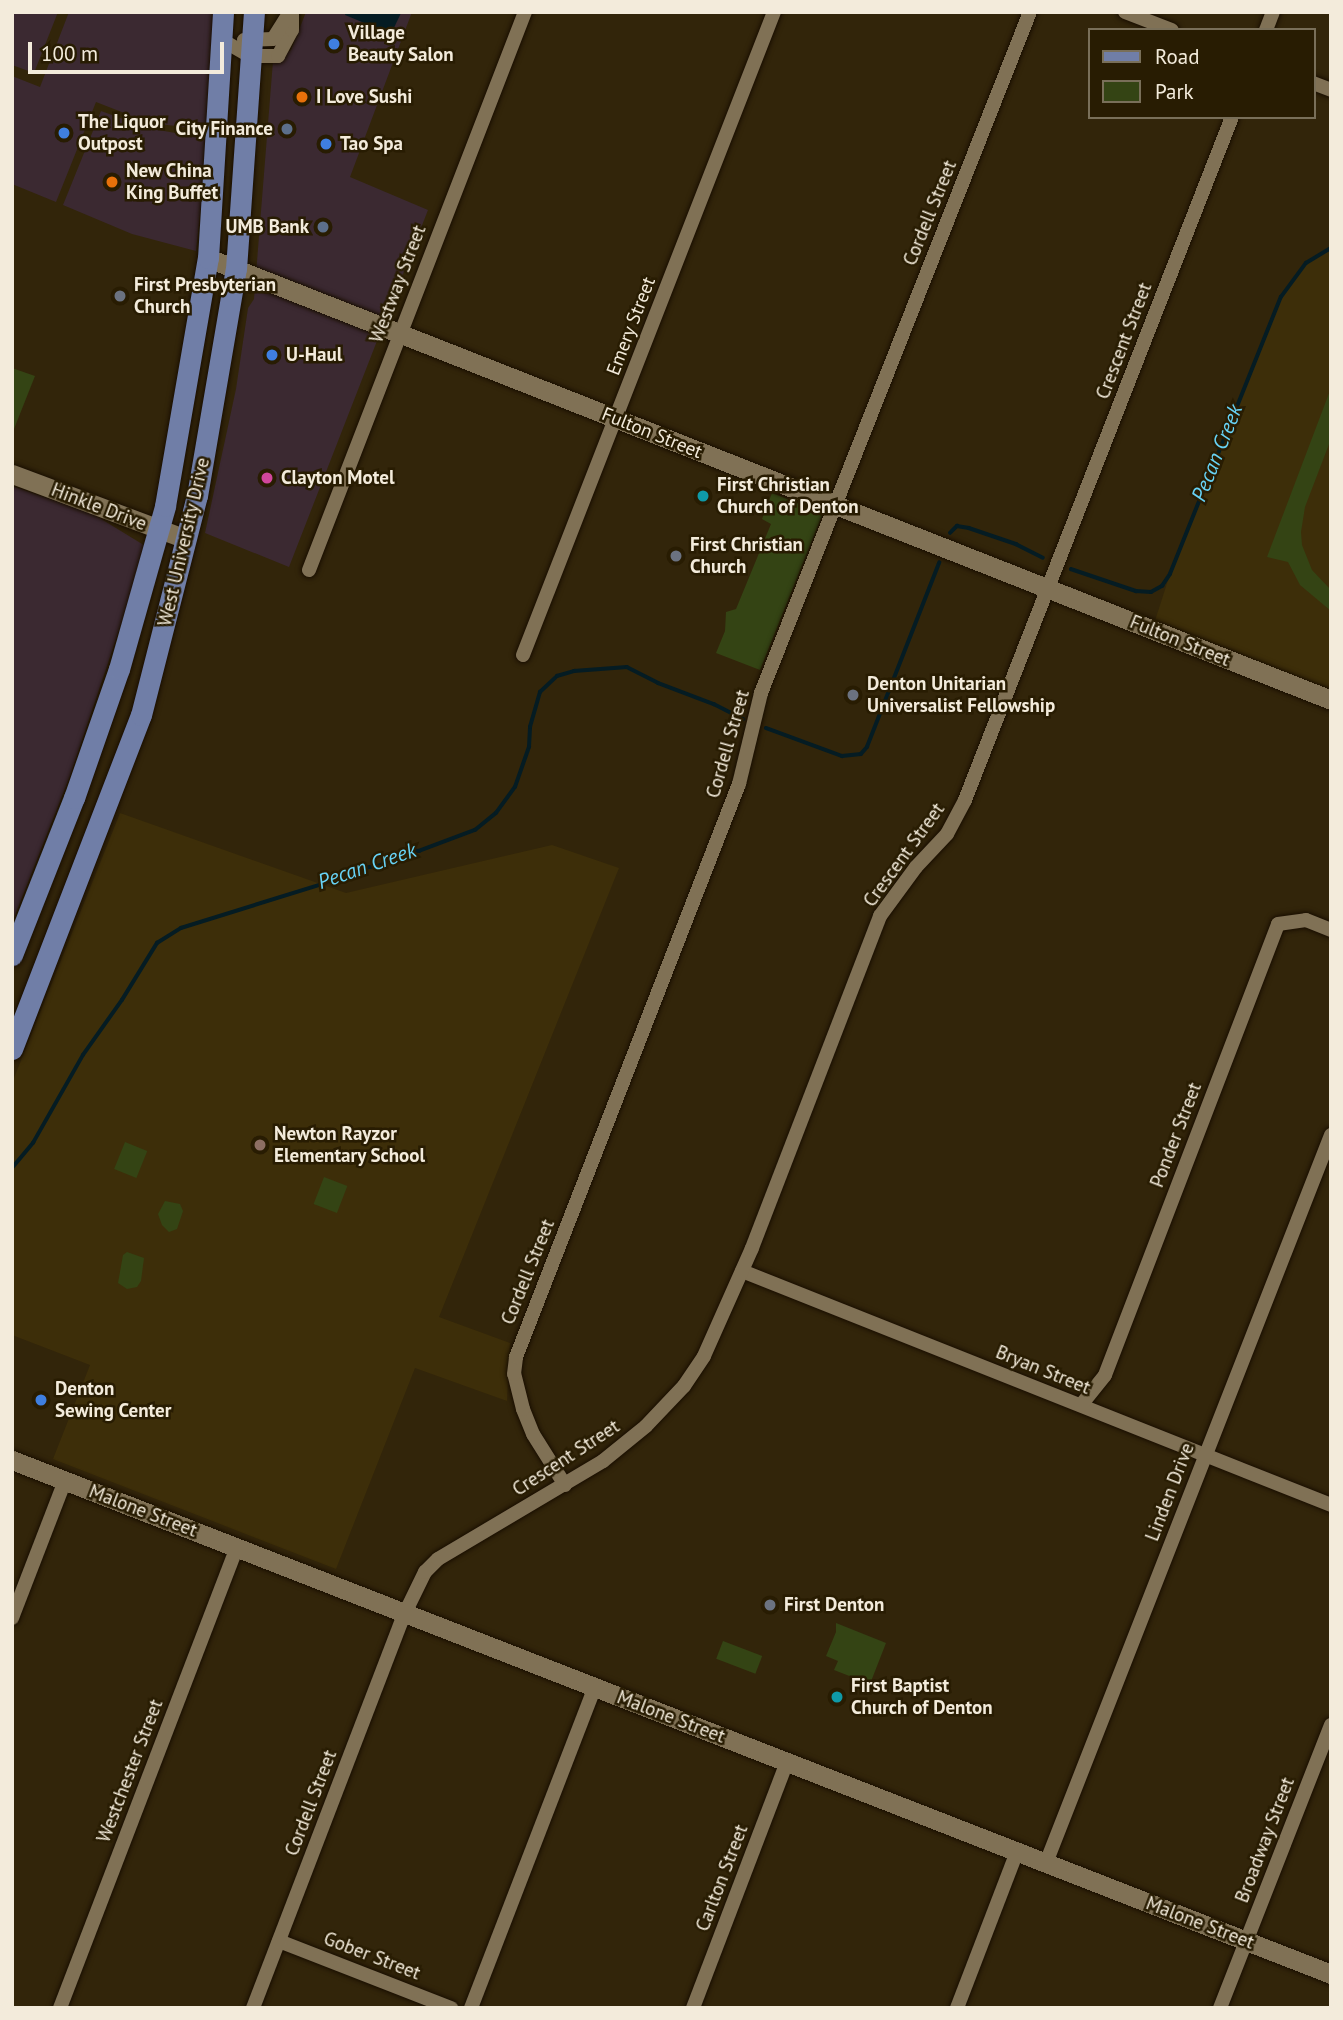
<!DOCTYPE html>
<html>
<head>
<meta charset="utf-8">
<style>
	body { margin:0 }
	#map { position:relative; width:1343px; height:2020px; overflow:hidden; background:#32250a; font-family:"PT Sans",sans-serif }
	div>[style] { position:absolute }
	.commercial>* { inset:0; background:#3b2931 }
	.built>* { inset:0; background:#3d2e09 }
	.green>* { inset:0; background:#344414; transform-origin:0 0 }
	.water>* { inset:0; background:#051c23 }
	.stream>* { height:3.5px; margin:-1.75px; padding:0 1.75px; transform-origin:1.75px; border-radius:1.75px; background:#051c23 }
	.roads { filter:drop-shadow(0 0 2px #190e00) drop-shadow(0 0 2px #190e00) }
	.street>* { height:14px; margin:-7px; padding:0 7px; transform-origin:7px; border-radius:7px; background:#807155 }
	.secondary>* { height:19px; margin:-9.5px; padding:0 9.5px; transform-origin:9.5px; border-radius:9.5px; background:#807155 }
	.primary>* { height:21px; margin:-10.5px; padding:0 10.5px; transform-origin:10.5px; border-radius:10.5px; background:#707ea7 }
	.dots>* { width:19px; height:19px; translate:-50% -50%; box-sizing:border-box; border:4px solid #281c02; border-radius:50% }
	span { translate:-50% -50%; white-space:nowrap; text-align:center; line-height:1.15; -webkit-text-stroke:5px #281c02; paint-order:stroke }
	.poi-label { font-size:19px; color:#f3ebdb; font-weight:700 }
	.left { translate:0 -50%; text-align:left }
	.right { translate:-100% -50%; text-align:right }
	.street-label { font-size:19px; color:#f3ebdb }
	.water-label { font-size:21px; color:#67d3f6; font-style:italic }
	.frame { position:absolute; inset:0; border:14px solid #f3ebdb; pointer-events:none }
	.legend { position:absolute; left:1088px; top:28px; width:228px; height:91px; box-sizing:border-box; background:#281c02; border:2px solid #796f59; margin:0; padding:9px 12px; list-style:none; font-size:21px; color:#f3ebdb }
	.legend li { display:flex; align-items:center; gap:14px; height:35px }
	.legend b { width:35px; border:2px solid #796f59 }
	.scale { position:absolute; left:28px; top:42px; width:196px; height:32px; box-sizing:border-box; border:4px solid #f3ebdb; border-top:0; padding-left:9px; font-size:21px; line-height:24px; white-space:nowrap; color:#f3ebdb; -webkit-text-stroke:5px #281c02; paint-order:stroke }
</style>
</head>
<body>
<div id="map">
	<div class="commercial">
		<div style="clip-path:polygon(12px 12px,58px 12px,34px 73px,12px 65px)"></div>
		<div style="clip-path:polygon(69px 12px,217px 12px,210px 130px,150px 123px,96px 102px,56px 202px,12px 184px,12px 76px,40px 87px)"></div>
		<div style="clip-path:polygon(306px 12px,412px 12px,350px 177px,428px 210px,289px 567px,205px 533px,236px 389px,248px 308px,254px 299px,273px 61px,291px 50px)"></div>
		<div style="clip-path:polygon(101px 111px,148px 128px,208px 139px,196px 251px,132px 234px,63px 205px)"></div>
		<div style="clip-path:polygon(12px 486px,93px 514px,147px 547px,70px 776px,12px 923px)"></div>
	</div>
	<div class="built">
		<div style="clip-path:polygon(1331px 248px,1331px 696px,1152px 630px,1170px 574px,1281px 297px,1306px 263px)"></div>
		<div style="clip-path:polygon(120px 813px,346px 893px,552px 845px,619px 868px,439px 1317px,510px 1343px,507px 1401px,415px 1368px,336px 1569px,53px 1459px,90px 1365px,12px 1335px,12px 1083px)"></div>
	</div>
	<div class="green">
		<div style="clip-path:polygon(12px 368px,35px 376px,12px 434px)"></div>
		<div style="clip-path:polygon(1331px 388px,1331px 439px,1305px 507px,1301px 532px,1302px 545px,1312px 570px,1331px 590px,1331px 611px,1300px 585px,1288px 562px,1267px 557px)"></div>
		<div style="clip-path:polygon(772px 493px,823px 513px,760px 670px,716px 653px,725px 631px,726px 612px,736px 609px,771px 524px,762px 519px)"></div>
		<div style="left:125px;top:1142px;width:24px;height:29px;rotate:22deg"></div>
		<div style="left:324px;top:1177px;width:25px;height:29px;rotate:21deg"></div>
		<div style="clip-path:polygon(165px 1201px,180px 1204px,183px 1211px,177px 1229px,169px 1232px,162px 1225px,158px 1214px)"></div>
		<div style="clip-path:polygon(127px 1252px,144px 1258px,141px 1281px,137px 1287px,127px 1289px,118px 1283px,123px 1255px)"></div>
		<div style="clip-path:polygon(836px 1623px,886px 1643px,870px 1684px,834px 1670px,838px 1661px,826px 1656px,836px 1632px)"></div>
		<div style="left:723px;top:1641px;width:42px;height:19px;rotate:21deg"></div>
	</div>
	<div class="water">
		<div style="clip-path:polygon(346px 12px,399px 12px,401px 13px,391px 34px,345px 15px)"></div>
	</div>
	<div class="stream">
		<div style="left:950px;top:533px;width:10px;rotate:-45deg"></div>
		<div style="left:957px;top:526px;width:12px;rotate:9deg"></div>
		<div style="left:969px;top:528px;width:50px;rotate:18.8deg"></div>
		<div style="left:1016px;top:544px;width:30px;rotate:27deg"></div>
		<div style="left:1071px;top:569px;width:69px;rotate:18.7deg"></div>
		<div style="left:1136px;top:591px;width:15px;rotate:4deg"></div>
		<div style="left:1151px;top:592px;width:13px;rotate:-29deg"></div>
		<div style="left:1162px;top:586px;width:14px;rotate:-56deg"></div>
		<div style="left:1170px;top:574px;width:298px;rotate:-68.2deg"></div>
		<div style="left:1281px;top:297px;width:42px;rotate:-53.7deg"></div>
		<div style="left:1306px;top:263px;width:29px;rotate:-31deg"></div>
		<div style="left:766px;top:728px;width:81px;rotate:20.2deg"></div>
		<div style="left:842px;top:756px;width:19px;rotate:-6deg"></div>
		<div style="left:861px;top:754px;width:9px;rotate:-49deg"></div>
		<div style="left:867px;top:747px;width:198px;rotate:-68.6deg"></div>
		<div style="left:12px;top:1168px;width:33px;rotate:-50deg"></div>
		<div style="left:33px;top:1143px;width:101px;rotate:-60.4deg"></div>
		<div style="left:83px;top:1055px;width:67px;rotate:-54.7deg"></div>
		<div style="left:122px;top:1000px;width:67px;rotate:-58.4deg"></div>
		<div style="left:157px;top:943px;width:28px;rotate:-32deg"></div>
		<div style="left:181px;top:928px;width:148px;rotate:-17.3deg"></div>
		<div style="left:322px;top:884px;width:38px;rotate:-23deg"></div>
		<div style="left:357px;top:869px;width:24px;rotate:-9deg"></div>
		<div style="left:381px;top:865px;width:31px;rotate:-29deg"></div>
		<div style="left:408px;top:850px;width:11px;rotate:5deg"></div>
		<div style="left:419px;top:851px;width:60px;rotate:-20.6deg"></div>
		<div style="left:475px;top:830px;width:27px;rotate:-39deg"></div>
		<div style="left:496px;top:813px;width:32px;rotate:-54deg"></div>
		<div style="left:515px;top:787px;width:42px;rotate:-70.7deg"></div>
		<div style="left:529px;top:747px;width:20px;rotate:-87deg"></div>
		<div style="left:530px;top:727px;width:36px;rotate:-74deg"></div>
		<div style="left:540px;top:692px;width:23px;rotate:-43deg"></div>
		<div style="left:557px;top:676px;width:18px;rotate:-16deg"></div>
		<div style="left:574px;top:671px;width:53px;rotate:-4.3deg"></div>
		<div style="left:627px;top:667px;width:35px;rotate:27deg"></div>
		<div style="left:658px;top:683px;width:60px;rotate:20.6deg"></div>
		<div style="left:714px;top:704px;width:33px;rotate:27deg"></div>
	</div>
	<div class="roads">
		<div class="street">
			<div style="left:1125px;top:12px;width:50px;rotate:21deg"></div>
			<div style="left:1266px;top:30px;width:19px;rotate:-69deg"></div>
			<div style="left:222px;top:40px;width:32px;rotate:30deg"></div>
			<div style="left:250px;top:56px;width:28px"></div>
			<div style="left:278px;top:56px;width:30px;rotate:-62deg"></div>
			<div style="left:292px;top:30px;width:18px;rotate:-90deg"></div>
			<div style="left:244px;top:40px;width:29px;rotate:-2deg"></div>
			<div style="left:273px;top:39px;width:32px;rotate:-58deg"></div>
			<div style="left:1313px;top:83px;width:19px;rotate:21deg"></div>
			<div style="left:309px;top:570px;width:598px;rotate:-68.84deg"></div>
			<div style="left:523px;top:655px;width:690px;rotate:-68.68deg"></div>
			<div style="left:742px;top:1271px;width:634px;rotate:21.67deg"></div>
			<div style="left:1081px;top:1405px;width:38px;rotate:-51deg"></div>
			<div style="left:1105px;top:1375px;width:483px;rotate:-69deg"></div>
			<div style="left:1278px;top:924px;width:28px;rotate:-8deg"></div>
			<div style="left:1306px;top:920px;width:27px;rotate:22deg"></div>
			<div style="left:565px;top:1485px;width:60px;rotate:-122.1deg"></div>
			<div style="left:533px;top:1434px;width:27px;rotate:-112deg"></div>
			<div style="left:523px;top:1409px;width:36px;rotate:-104deg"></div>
			<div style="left:514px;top:1374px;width:17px;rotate:-83deg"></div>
			<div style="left:516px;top:1357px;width:615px;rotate:-68.74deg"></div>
			<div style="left:739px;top:784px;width:94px;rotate:-76.4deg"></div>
			<div style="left:761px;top:693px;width:732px;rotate:-68.45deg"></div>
			<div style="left:12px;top:1618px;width:147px;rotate:-68.9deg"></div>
			<div style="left:1046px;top:1863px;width:782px;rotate:-68.62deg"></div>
			<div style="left:279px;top:1941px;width:185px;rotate:21.3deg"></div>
			<div style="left:60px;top:2008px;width:493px;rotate:-69deg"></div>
			<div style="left:253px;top:2008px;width:423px;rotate:-69deg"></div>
			<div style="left:405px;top:1613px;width:46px;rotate:-64deg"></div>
			<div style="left:425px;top:1572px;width:18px;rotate:-45deg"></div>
			<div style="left:438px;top:1559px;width:192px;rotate:-30.7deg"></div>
			<div style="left:603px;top:1461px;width:55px;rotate:-39.1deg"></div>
			<div style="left:646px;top:1426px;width:55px;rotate:-46.5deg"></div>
			<div style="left:684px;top:1386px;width:36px;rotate:-56deg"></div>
			<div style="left:704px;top:1356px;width:118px;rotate:-66deg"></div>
			<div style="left:752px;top:1248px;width:356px;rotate:-68.9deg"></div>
			<div style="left:880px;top:916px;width:61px;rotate:-53.7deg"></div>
			<div style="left:916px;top:867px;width:45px;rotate:-46.8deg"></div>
			<div style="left:947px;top:834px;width:38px;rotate:-62deg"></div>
			<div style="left:965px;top:800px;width:733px;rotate:-68.65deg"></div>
			<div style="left:471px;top:2008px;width:344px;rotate:-68.9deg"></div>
			<div style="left:693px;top:2008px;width:263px;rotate:-69.1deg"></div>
			<div style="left:957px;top:2008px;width:167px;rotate:-69deg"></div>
			<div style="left:1220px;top:2008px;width:304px;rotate:-68.6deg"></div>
		</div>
		<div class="secondary">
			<div style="left:208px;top:258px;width:1207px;rotate:21.48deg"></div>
			<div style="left:12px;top:474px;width:186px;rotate:20.5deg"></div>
			<div style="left:12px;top:1460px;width:1416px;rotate:21.29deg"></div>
		</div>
		<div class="primary">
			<div style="left:12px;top:955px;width:169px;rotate:-68.5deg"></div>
			<div style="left:74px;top:798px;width:137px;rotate:-70.8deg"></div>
			<div style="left:119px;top:669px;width:169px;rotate:-74.2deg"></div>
			<div style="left:165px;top:506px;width:252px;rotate:-80.2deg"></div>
			<div style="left:208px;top:258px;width:246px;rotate:-86.5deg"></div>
			<div style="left:12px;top:1049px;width:358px;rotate:-68.9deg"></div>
			<div style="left:141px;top:715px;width:226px;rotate:-75.7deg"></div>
			<div style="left:197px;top:496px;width:230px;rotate:-80.3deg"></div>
			<div style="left:236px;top:269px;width:258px;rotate:-86deg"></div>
		</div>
	</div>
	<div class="dots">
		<div style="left:334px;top:44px;background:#3f7fe0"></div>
		<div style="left:302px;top:97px;background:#e8710a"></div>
		<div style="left:287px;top:129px;background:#5c6f8a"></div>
		<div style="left:64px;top:133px;background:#3f7fe0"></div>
		<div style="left:326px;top:144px;background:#3f7fe0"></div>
		<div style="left:112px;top:182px;background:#e8710a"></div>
		<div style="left:323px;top:227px;background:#5c6f8a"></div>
		<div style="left:120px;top:296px;background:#6b7280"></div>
		<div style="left:272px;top:355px;background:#3f7fe0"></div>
		<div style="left:267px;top:478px;background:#d1479c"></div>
		<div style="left:703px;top:496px;background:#0f9aa8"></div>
		<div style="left:676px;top:556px;background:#6b7280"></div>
		<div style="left:853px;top:695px;background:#6b7280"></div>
		<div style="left:260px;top:1145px;background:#8d6e63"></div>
		<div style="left:41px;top:1400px;background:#3f7fe0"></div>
		<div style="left:770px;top:1605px;background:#6b7280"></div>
		<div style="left:837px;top:1697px;background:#0f9aa8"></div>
	</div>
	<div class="poi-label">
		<span class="left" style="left:348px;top:44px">Village<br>Beauty Salon</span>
		<span class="left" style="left:316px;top:97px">I Love Sushi</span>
		<span class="left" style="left:78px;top:133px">The Liquor<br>Outpost</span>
		<span class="right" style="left:273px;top:129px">City Finance</span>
		<span class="left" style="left:340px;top:144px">Tao Spa</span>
		<span class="left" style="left:126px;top:182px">New China<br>King Buffet</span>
		<span class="right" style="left:309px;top:227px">UMB Bank</span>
		<span class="left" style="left:134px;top:296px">First Presbyterian<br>Church</span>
		<span class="left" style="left:286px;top:355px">U-Haul</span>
		<span class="left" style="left:281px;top:478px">Clayton Motel</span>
		<span class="left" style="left:717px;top:496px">First Christian<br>Church of Denton</span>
		<span class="left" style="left:690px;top:556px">First Christian<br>Church</span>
		<span class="left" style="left:867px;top:695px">Denton Unitarian<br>Universalist Fellowship</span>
		<span class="left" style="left:274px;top:1145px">Newton Rayzor<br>Elementary School</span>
		<span class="left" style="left:55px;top:1400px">Denton<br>Sewing Center</span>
		<span class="left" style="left:784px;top:1605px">First Denton</span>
		<span class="left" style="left:851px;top:1697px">First Baptist<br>Church of Denton</span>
	</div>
	<div class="street-label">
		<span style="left:930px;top:213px;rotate:-68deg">Cordell Street</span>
		<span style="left:398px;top:284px;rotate:-69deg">Westway Street</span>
		<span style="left:631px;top:326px;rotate:-69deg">Emery Street</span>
		<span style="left:1124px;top:341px;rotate:-69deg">Crescent Street</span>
		<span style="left:652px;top:433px;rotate:22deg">Fulton Street</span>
		<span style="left:99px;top:507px;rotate:21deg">Hinkle Drive</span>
		<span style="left:184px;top:542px;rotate:-77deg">West University Drive</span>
		<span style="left:1180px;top:641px;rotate:22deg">Fulton Street</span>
		<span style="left:728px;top:744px;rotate:-74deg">Cordell Street</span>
		<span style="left:904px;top:855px;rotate:-54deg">Crescent Street</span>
		<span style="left:1176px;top:1135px;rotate:-69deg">Ponder Street</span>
		<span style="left:528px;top:1272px;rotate:-68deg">Cordell Street</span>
		<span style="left:1043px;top:1370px;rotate:22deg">Bryan Street</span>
		<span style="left:566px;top:1458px;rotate:-33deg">Crescent Street</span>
		<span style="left:1170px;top:1492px;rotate:-69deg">Linden Drive</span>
		<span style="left:143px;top:1511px;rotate:21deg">Malone Street</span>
		<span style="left:671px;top:1717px;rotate:21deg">Malone Street</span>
		<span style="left:130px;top:1771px;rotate:-69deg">Westchester Street</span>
		<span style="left:311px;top:1803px;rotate:-69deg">Cordell Street</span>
		<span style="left:1265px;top:1840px;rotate:-69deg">Broadway Street</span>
		<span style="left:722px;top:1878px;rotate:-69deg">Carlton Street</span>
		<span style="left:1200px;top:1923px;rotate:21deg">Malone Street</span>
		<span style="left:372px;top:1956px;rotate:21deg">Gober Street</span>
	</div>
	<div class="water-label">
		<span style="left:1217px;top:453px;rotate:-68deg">Pecan Creek</span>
		<span style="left:367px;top:866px;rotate:-19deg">Pecan Creek</span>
	</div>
	<div class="frame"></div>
	<ul class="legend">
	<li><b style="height:9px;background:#707ea7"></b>Road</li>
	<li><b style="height:19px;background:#344414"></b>Park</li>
	</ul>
	<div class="scale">100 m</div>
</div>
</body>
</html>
